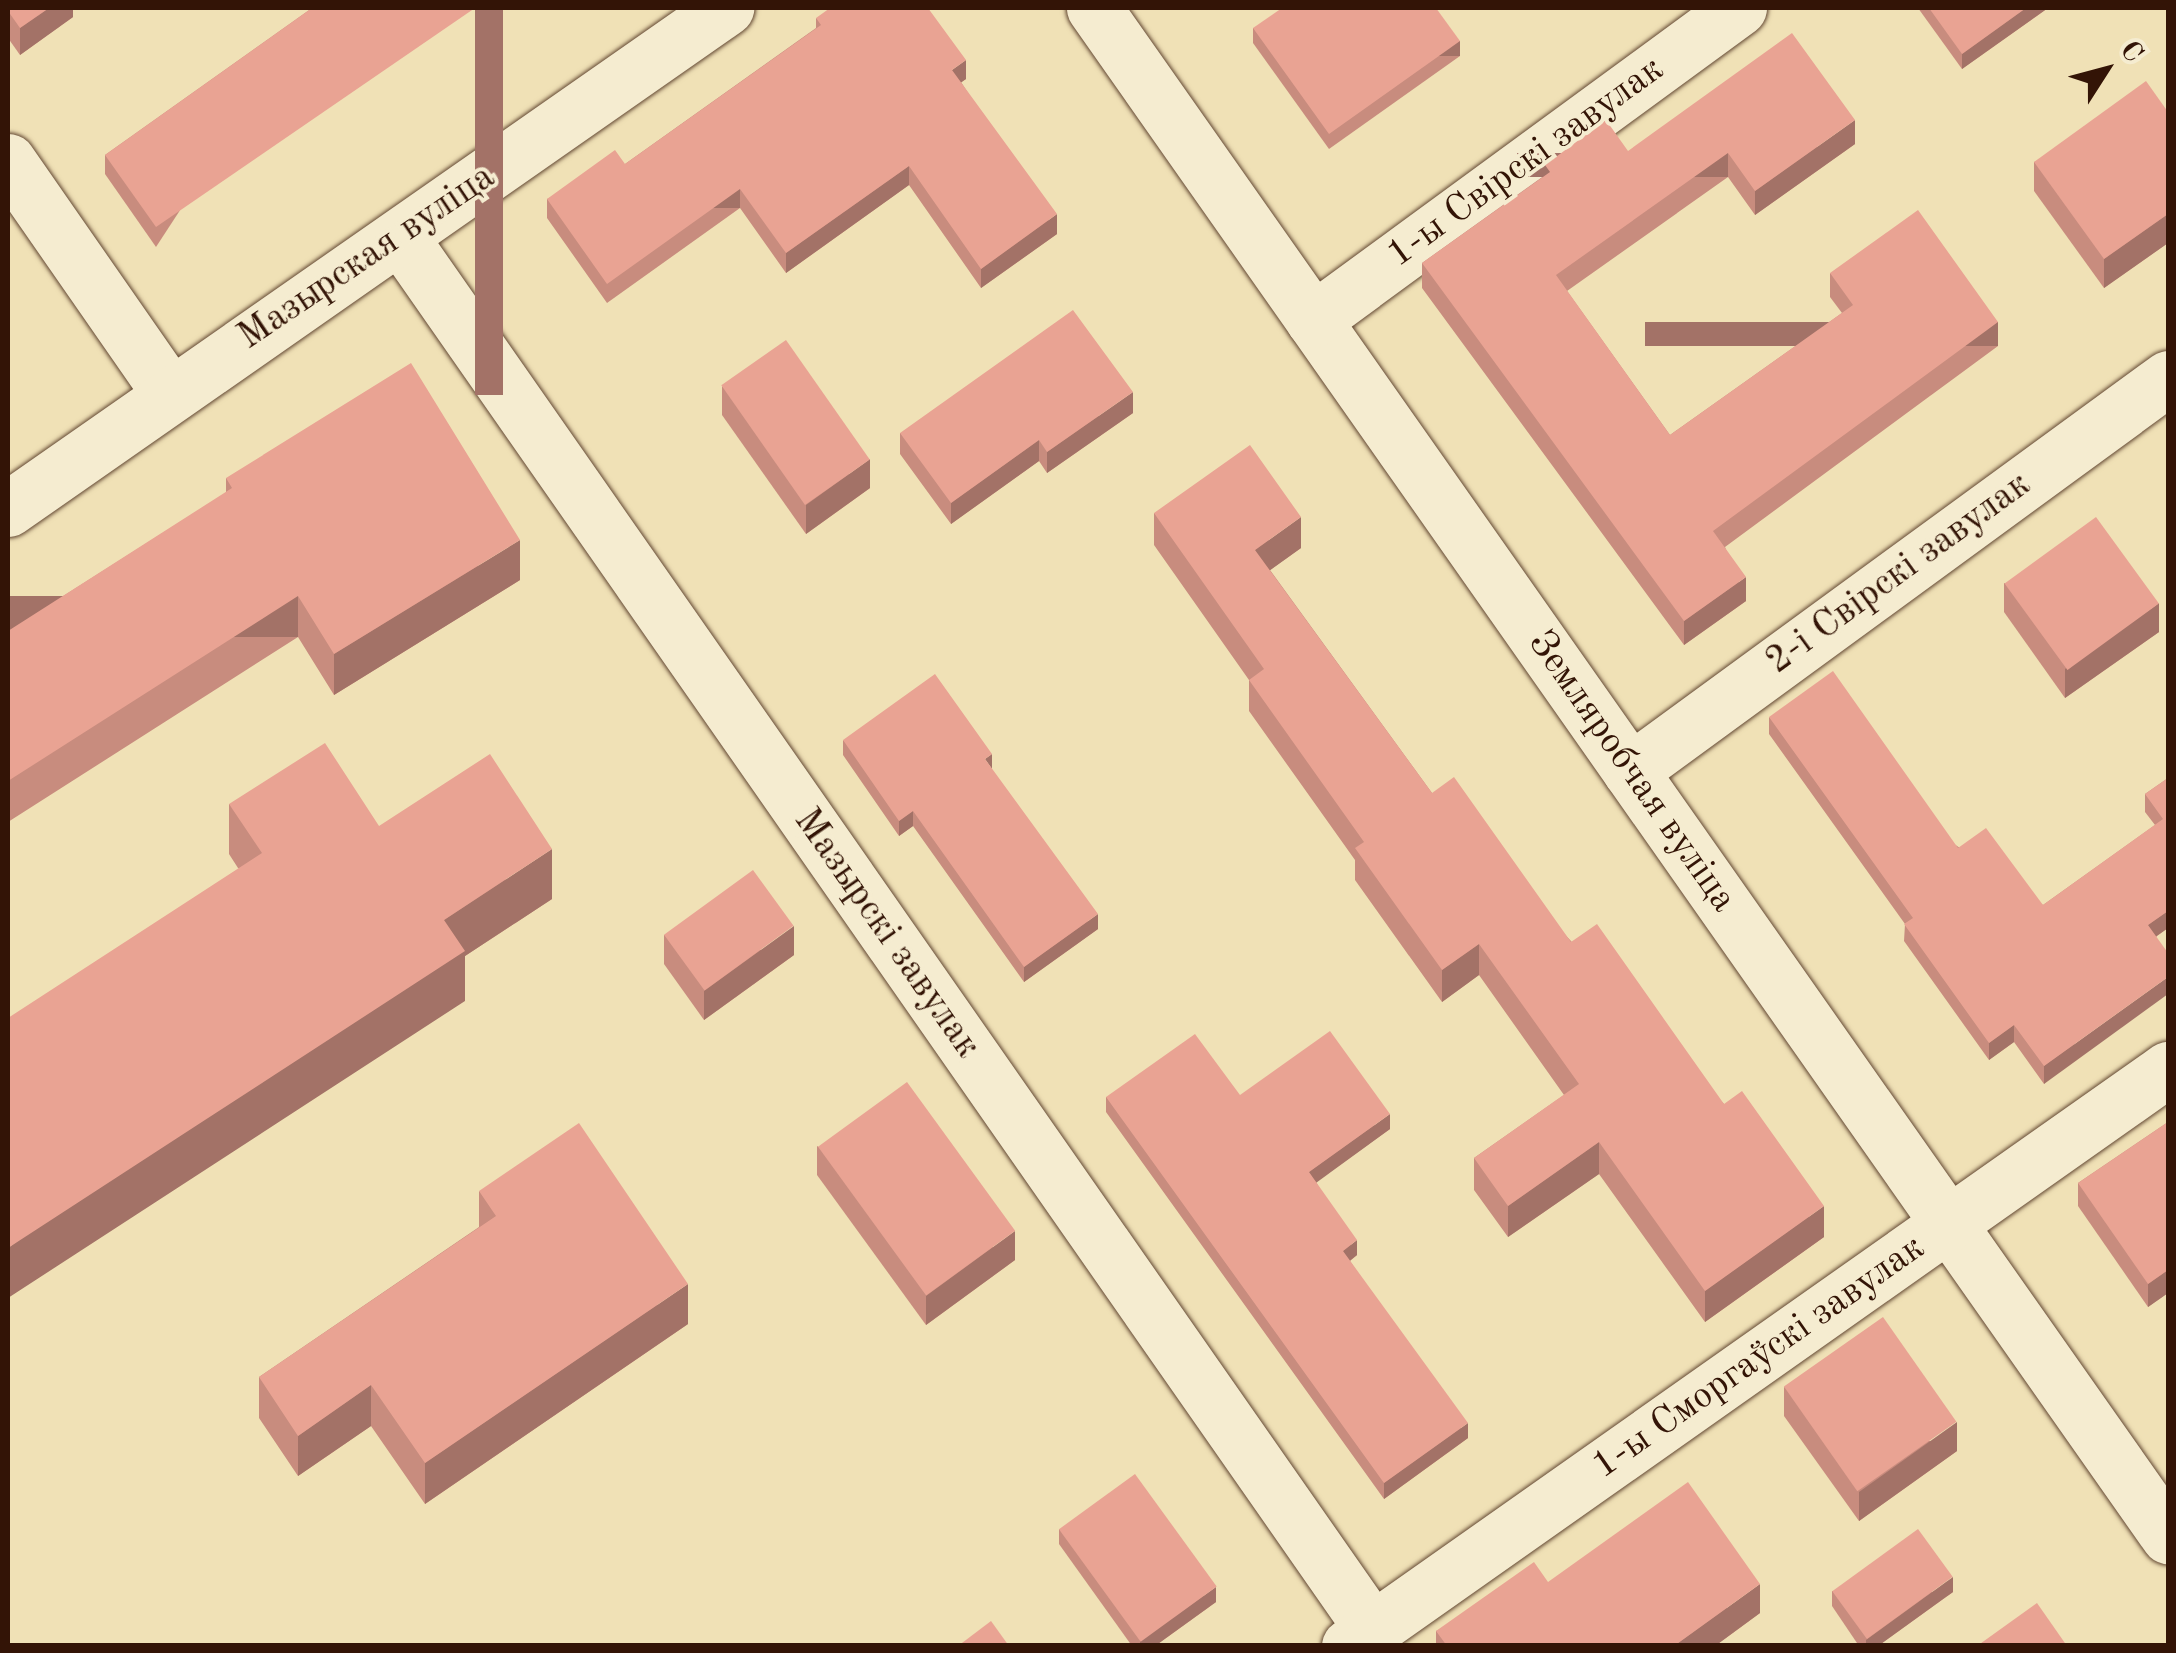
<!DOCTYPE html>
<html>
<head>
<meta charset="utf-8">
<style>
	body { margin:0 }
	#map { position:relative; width:2176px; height:1653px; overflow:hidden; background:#f0e1b6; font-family:"Old Standard TT",serif }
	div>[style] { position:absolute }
	.roads { filter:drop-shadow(0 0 2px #624732) drop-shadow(0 0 2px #624732) }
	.minor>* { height:55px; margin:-27.5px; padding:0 27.5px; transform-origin:27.5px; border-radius:27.5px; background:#f5ecd0 }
	.wall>* { inset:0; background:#c88c7e }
	.shaded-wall>* { inset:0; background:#a37267; transform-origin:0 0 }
	.building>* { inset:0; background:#e9a393; transform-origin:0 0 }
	span { translate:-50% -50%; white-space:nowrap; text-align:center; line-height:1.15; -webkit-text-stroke:8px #f5ecd0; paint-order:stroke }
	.street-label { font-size:38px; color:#331406 }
	.frame { position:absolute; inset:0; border:10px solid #331406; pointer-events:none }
	.north { position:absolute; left:2056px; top:20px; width:100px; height:100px; -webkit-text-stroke:8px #f5ecd0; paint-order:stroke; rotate:54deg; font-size:28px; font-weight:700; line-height:40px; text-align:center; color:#331406 }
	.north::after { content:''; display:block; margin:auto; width:35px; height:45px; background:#331406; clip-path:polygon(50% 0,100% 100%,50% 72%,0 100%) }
</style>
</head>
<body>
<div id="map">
	<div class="roads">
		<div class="minor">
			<div style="left:1094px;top:8px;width:1868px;rotate:54.9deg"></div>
			<div style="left:8px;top:161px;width:282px;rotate:55.2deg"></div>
			<div style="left:401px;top:238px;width:1696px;rotate:55.08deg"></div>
			<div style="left:1313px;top:320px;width:528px;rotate:-36.22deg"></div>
			<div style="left:8px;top:509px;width:876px;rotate:-34.91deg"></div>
			<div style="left:1630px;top:771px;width:666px;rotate:-36.15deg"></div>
			<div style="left:1349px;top:1646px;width:1002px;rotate:-35.17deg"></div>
		</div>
	</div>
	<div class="wall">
		<div style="clip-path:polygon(8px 8px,73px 8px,73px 17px,20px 55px,8px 38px)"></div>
		<div style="clip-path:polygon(312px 8px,156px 247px,105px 174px,105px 155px)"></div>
		<div style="clip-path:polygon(1918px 8px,2048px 8px,1962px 69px)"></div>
		<div style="clip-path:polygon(816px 18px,966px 79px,961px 82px,1057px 234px,981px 288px,909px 185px,786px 273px,740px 208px,607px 303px,547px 218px,547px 199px,625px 164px,816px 28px)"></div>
		<div style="clip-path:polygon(1253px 28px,1460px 56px,1329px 149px,1253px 43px)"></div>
		<div style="clip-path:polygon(2168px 112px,2168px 243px,2104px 288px,2034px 191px,2034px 162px)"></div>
		<div style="clip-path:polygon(1855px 144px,1755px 215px,1728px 177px,1567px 291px,1670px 435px,1842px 313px,1830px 297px,1830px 273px,1998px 346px,1725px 547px,1746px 601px,1684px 645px,1422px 288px,1422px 263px,1545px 175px,1545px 165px)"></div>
		<div style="clip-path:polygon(722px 386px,870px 488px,806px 534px,722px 415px)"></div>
		<div style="clip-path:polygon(1133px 413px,1047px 473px,1039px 461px,951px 524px,900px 454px,900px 433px)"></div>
		<div style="clip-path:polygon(226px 478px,520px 580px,334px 695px,298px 637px,8px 822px,8px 631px,226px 493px)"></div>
		<div style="clip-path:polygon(1154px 513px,1301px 548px,1270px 570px,1432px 793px,1724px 1104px,1824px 1237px,1705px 1322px,1599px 1174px,1508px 1237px,1474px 1190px,1474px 1158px,1564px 1095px,1479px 975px,1442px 1002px,1355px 880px,1355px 860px,1249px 711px,1249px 680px,1154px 545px)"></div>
		<div style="clip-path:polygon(2004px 583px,2159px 632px,2065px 698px,2004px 612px)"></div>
		<div style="clip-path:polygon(1769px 717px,2043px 905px,2155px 825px,2145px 812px,2145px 794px,2168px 778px,2168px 928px,2157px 936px,2044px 1084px,2014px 1042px,1989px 1060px,1904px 941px,1905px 924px,1769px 734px)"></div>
		<div style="clip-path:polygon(843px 740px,1098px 929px,1024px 982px,913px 826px,899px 836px,843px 755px)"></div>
		<div style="clip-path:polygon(229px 804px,379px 826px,552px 899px,465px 956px,465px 1001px,238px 868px,229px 854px)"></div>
		<div style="clip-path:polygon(664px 935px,794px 955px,704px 1020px,664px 964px)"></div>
		<div style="clip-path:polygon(1240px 1095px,1390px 1129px,1316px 1182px,1357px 1255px,1350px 1261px,1468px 1438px,1384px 1499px,1106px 1112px,1106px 1097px)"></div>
		<div style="clip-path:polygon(2168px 1122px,2168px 1293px,2148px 1307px,2078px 1206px,2078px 1183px)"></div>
		<div style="clip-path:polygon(817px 1146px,1015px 1260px,926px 1325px,817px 1175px)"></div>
		<div style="clip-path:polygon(479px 1191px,688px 1324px,425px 1504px,371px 1426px,298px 1476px,259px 1418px,259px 1377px,479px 1227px)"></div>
		<div style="clip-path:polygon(1784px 1387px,1957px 1451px,1859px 1521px,1784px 1416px)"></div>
		<div style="clip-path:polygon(1059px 1529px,1216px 1602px,1155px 1646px,1132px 1646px,1059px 1544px)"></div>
		<div style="clip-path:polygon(1548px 1582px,1760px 1613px,1715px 1646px,1436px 1646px,1436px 1631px)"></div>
		<div style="clip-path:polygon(1832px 1591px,1953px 1592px,1878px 1646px,1859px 1646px,1832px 1606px)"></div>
	</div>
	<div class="shaded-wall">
		<div style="clip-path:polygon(49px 8px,73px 8px,73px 17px,20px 55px,20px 28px)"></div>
		<div style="left:475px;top:8px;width:28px;height:387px"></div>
		<div style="clip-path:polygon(2026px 8px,2048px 8px,1962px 69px,1962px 54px)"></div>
		<div style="left:1460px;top:41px;width:15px;height:161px;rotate:90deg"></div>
		<div style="clip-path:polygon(966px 60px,966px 79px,952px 89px,952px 70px)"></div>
		<div style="clip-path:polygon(1855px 120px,1855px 144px,1755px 215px,1755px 191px)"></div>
		<div style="left:1728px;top:153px;width:24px;height:211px;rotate:90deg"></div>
		<div style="clip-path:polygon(909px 166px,909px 185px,786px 273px,786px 253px)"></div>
		<div style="left:740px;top:189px;width:19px;height:163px;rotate:90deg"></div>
		<div style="clip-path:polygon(1057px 214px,1057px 234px,981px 288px,981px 269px)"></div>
		<div style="clip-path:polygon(2168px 214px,2168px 243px,2104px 288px,2104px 259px)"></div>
		<div style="left:1998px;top:322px;width:24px;height:353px;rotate:90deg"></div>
		<div style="clip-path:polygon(1133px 392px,1133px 413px,1047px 473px,1047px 452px)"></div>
		<div style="clip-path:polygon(1039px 440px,1039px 461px,951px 524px,951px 503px)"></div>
		<div style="clip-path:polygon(870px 459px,870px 488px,806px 534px,806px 505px)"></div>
		<div style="clip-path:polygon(1301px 517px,1301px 548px,1255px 581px,1255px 550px)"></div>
		<div style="clip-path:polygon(520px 540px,520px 580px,334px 695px,334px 654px)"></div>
		<div style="clip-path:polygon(1746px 577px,1746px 601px,1684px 645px,1684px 621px)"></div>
		<div style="left:298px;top:596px;width:41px;height:344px;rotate:90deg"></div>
		<div style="clip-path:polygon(2159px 603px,2159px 632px,2065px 698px,2065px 669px)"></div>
		<div style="clip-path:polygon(992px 754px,992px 769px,985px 759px)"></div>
		<div style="clip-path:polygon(913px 811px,913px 826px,899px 836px,899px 821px)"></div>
		<div style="clip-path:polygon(552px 849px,552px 899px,465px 956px,465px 1001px,8px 1298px,8px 1248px,444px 920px)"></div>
		<div style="clip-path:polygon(2168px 911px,2168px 928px,2148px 942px,2148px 925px)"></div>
		<div style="clip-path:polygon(1098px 914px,1098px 929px,1024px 982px,1024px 967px)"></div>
		<div style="clip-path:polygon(794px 926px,794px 955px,704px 1020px,704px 991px)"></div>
		<div style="clip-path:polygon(1479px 944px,1479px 975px,1442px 1002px,1442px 970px)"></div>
		<div style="clip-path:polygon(2168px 977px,2168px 994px,2044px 1084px,2044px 1066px)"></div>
		<div style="clip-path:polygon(2014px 1025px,2014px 1042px,1989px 1060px,1989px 1043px)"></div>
		<div style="clip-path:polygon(1390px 1114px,1390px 1129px,1309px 1188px,1309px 1172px)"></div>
		<div style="clip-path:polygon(1599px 1142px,1599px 1174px,1508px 1237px,1508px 1206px)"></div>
		<div style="clip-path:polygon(1824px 1206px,1824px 1237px,1705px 1322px,1705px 1291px)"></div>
		<div style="clip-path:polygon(1015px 1231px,1015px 1260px,926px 1325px,926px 1296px)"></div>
		<div style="clip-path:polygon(1357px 1240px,1357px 1255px,1343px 1266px,1343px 1251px)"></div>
		<div style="clip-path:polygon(2168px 1270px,2168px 1293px,2148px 1307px,2148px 1284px)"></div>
		<div style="clip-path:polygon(688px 1284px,688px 1324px,425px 1504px,425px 1463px)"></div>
		<div style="clip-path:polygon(371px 1385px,371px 1426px,298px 1476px,298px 1436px)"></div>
		<div style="clip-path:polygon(1957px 1422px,1957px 1451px,1859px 1521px,1859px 1492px)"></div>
		<div style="clip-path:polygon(1468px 1423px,1468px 1438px,1384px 1499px,1384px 1483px)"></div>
		<div style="clip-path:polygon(1953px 1577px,1953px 1592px,1878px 1646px,1866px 1646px,1866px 1640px)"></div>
		<div style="clip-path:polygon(1760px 1584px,1760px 1613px,1715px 1646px,1674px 1646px)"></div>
		<div style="clip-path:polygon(1216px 1587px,1216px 1602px,1155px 1646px,1140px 1646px,1140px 1641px)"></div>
	</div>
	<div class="building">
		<div style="clip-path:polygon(8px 8px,49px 8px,20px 28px,8px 11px)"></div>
		<div style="clip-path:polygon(312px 8px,475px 8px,156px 227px,105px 155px)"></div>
		<div style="clip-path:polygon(830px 8px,928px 8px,966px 60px,952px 70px,1057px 214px,981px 269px,909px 166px,786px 253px,740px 189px,607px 284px,547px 199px,615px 150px,625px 164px,821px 25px,816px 18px)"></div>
		<div style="clip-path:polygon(1282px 8px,1436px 8px,1460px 41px,1329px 134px,1253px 28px)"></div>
		<div style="clip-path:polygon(1929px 8px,2026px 8px,1962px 54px)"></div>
		<div style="clip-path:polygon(1792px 33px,1855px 120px,1755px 191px,1728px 153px,1556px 275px,1670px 435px,1853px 305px,1830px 273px,1918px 210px,1998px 322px,1713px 531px,1746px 577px,1684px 621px,1422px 263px,1550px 172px,1545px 165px,1606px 120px,1628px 151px)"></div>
		<div style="clip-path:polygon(2146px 81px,2168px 112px,2168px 214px,2104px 259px,2034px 162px)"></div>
		<div style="clip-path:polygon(1073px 310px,1133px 392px,1047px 452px,1039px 440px,951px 503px,900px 433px)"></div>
		<div style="left:786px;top:340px;width:146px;height:79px;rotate:55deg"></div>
		<div style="clip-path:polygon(411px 363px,520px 540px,334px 654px,298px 596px,8px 781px,8px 631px,232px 488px,226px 478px)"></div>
		<div style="clip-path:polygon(1250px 445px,1301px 517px,1255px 550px,1432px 793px,1454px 777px,1571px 942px,1597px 924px,1724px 1104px,1742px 1091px,1824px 1206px,1705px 1291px,1599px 1142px,1508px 1206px,1474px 1158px,1579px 1084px,1479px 944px,1442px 970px,1355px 848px,1364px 842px,1249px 680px,1264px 669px,1154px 513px)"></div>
		<div style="left:2096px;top:517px;width:107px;height:113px;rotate:54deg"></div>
		<div style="clip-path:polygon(1833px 671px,1958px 848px,1986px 828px,2043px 905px,2163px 819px,2145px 794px,2168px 778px,2168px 911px,2148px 925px,2168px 953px,2168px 977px,2044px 1066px,2014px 1025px,1989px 1043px,1904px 924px,1913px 918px,1769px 717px)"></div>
		<div style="clip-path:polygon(935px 674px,992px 754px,985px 759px,1098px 914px,1024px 967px,913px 811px,899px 821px,843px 740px)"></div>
		<div style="clip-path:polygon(325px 743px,379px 826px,490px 754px,552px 849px,444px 920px,465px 951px,8px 1248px,8px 1018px,262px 853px,229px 804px)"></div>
		<div style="left:753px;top:870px;width:69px;height:110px;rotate:54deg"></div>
		<div style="clip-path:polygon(1330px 1031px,1390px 1114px,1309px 1172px,1357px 1240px,1343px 1251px,1468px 1423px,1384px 1483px,1106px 1097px,1195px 1034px,1240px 1095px)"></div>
		<div style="left:907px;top:1082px;width:184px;height:110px;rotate:54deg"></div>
		<div style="clip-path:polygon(2168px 1122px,2168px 1270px,2148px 1284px,2078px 1183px)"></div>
		<div style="clip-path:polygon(579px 1123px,688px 1284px,425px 1463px,371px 1385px,298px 1436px,259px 1377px,496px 1216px,479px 1191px)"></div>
		<div style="left:1883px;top:1317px;width:128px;height:121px;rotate:55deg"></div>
		<div style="left:1135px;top:1474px;width:139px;height:94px;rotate:54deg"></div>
		<div style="clip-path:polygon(1688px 1482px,1760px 1584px,1674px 1646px,1640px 1646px,1639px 1644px,1637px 1646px,1447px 1646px,1436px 1631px,1534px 1562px,1548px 1582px)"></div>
		<div style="left:1918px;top:1529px;width:59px;height:106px;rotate:54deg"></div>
		<div style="clip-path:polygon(2037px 1603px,2067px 1646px,1977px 1646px)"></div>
		<div style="clip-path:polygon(991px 1621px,1009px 1646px,958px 1646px)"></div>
	</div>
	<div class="street-label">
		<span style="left:1526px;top:163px;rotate:-36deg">1-ы Свірскі завулак</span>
		<span style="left:367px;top:258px;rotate:-34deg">Мазырская вуліца</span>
		<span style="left:1899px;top:574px;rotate:-36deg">2-і Свірскі завулак</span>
		<span style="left:1631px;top:772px;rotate:55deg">Земляробчая вуліца</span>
		<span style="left:886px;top:934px;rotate:55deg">Мазырскі завулак</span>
		<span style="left:1759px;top:1358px;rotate:-35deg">1-ы Сморгаўскі завулак</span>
	</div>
	<div class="frame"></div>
	<div class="north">С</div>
</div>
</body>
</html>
